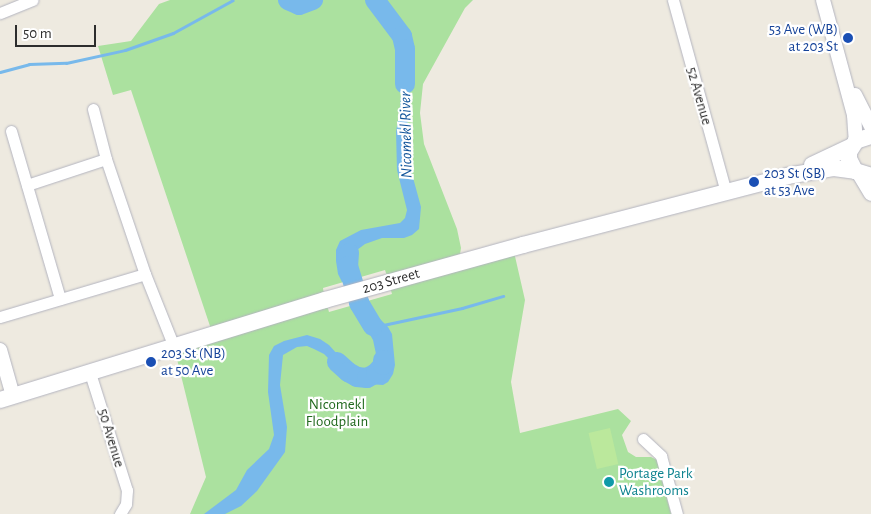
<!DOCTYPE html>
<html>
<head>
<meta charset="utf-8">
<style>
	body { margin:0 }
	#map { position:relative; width:871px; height:514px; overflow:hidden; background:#eeeae0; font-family:"Alegreya Sans",sans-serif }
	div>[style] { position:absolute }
	.green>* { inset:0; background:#abe19f }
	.pitch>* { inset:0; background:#bbe89c; transform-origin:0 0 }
	.water>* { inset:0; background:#78b9eb }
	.stream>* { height:3px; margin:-1.5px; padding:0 1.5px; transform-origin:1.5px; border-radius:1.5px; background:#78b9eb }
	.river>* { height:20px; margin:-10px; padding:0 10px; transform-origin:10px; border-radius:10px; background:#78b9eb }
	.roads { filter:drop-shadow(0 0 1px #b3b4bf) drop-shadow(0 0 1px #b3b4bf) }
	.minor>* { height:11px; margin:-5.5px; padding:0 5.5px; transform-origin:5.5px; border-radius:5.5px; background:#fff }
	.tertiary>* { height:14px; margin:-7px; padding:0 7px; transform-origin:7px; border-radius:7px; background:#fff }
	.secondary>* { height:16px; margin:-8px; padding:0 8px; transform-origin:8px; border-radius:8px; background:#fff }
	.dots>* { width:14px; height:14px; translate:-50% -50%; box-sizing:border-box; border:2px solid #fff; border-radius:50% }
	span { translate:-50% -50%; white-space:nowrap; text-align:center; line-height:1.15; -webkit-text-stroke:4.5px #fff; paint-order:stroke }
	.transit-label { font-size:15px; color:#164399 }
	.right { translate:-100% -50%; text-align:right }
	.left { translate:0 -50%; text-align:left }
	.street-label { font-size:15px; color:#2d2d2d }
	.park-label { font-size:15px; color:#21691e }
	.culture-label { font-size:15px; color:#0d838f }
	.water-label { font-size:16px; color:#13569b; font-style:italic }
	.scale { position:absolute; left:15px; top:25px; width:81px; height:22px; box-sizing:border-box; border:2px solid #2d2d2d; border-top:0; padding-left:6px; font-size:15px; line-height:18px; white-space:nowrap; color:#2d2d2d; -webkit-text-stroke:4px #fff; paint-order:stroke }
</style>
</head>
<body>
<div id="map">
	<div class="green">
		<div style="clip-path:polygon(170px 0,473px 0,465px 8px,423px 84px,420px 113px,424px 144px,457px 229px,461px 248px,460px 254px,387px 276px,385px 270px,323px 288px,324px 295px,211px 329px,131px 90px,113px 95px,98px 46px,131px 41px,159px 4px)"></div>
		<div style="clip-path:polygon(514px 252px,525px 300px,511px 382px,520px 433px,618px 409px,631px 421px,622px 435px,628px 452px,636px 457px,651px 457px,657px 460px,671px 514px,190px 514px,206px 477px,175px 351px,327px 305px,329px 312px,392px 294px,390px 287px)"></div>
	</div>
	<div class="pitch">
		<div style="left:610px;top:428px;width:37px;height:22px;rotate:77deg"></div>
	</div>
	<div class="water">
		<div style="clip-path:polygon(411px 53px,406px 152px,421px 207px,419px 229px,412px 235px,404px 238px,382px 238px,365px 244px,357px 250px,353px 260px,357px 278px,342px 282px,338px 274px,336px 261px,336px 250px,340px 241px,361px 230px,400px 223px,405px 218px,407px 210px,397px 170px,396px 132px,400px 107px,404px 58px)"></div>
		<div style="clip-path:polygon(367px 301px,371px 310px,388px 327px,392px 334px,395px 365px,393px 374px,388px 382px,383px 385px,368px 384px,363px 371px,372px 369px,375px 365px,376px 354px,373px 340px,353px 305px)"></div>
		<div style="clip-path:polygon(307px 335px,320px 339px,329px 345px,348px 366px,356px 371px,361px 383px,345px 375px,324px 354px,314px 349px,307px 346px,297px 347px,283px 355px,280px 385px,287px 427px,285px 452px,257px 491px,241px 506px,225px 514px,204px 514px,236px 490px,247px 470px,269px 449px,274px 435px,268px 392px,269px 355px,274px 346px,284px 341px)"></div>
	</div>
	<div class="stream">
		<div style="left:0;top:72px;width:30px;rotate:-15deg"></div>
		<div style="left:29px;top:64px;width:37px;rotate:-2deg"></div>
		<div style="left:66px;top:63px;width:60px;rotate:-12.4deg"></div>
		<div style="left:125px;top:50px;width:51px;rotate:-19.5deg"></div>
		<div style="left:173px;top:33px;width:68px;rotate:-28.8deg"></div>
		<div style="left:383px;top:325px;width:81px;rotate:-12.1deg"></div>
		<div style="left:462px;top:308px;width:43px;rotate:-16.3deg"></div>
	</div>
	<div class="river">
		<div style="left:288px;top:0;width:12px;rotate:24deg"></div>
		<div style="left:299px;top:5px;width:15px;rotate:-20deg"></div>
		<div style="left:375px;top:0;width:45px;rotate:53.1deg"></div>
		<div style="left:402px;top:36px;width:13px;rotate:77deg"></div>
		<div style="left:405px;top:49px;width:35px;rotate:90deg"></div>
		<div style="left:349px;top:253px;width:13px;rotate:94deg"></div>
		<div style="left:348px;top:266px;width:39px;rotate:73deg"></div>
		<div style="left:359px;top:303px;width:27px;rotate:59deg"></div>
		<div style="left:337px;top:362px;width:15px;rotate:42deg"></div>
		<div style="left:348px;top:372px;width:10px;rotate:29deg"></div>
		<div style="left:357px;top:377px;width:10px;rotate:6deg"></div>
		<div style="left:367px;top:378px;width:10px;rotate:-29deg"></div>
		<div style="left:376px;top:373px;width:11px;rotate:-49deg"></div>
		<div style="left:383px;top:365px;width:5px;rotate:-90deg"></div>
	</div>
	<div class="roads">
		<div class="minor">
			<div style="left:673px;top:0;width:199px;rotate:74.6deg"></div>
			<div style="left:0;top:13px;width:35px;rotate:-22deg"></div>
			<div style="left:93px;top:109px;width:52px;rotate:75.4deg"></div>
			<div style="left:106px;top:159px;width:121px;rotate:71.3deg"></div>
			<div style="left:145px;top:274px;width:79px;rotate:68.3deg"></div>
			<div style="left:11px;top:131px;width:175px;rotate:73.7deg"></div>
			<div style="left:27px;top:185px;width:83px;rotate:-18.2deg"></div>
			<div style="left:0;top:317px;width:151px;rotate:-16.5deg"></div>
			<div style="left:90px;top:373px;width:123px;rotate:72.5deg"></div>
			<div style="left:127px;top:490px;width:14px;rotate:94deg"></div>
			<div style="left:126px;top:504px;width:12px;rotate:121deg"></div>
			<div style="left:643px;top:439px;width:25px;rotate:43deg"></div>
			<div style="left:661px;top:456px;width:60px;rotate:74.6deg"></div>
		</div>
		<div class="tertiary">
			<div style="left:823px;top:0;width:119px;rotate:74.9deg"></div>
			<div style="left:854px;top:115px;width:26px;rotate:86deg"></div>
			<div style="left:855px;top:95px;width:35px;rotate:63deg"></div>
			<div style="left:859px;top:174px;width:23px;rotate:59deg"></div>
			<div style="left:0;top:350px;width:48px;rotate:74.2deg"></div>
		</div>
		<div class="secondary">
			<div style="left:871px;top:136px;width:16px;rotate:162deg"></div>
			<div style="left:856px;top:141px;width:13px;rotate:122deg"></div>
			<div style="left:849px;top:152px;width:7px;rotate:90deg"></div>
			<div style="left:849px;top:159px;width:13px;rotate:63deg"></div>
			<div style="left:855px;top:171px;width:17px;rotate:17deg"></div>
			<div style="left:812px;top:165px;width:44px;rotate:-25.4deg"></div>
			<div style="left:0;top:400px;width:340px;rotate:-17.1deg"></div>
			<div style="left:325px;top:300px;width:205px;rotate:-15.5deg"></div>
			<div style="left:523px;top:245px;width:273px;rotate:-14.6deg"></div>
			<div style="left:787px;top:176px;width:48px;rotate:-9.7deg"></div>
			<div style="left:834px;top:168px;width:21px;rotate:8deg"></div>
		</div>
	</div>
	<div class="dots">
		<div style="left:848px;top:38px;background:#1a4fb4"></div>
		<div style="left:754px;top:182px;background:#1a4fb4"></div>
		<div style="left:151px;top:362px;background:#1a4fb4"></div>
		<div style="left:609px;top:482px;background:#0f9aa8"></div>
	</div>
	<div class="transit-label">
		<span class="right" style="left:838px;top:38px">53 Ave (WB)<br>at 203 St</span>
		<span class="left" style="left:764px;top:182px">203 St (SB)<br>at 53 Ave</span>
		<span class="left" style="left:161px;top:362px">203 St (NB)<br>at 50 Ave</span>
	</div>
	<div class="street-label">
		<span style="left:699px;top:96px;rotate:74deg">52 Avenue</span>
		<span style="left:391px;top:281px;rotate:-16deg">203 Street</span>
		<span style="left:111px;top:438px;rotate:73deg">50 Avenue</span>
	</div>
	<div class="park-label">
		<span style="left:337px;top:413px">Nicomekl<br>Floodplain</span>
	</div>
	<div class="culture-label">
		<span class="left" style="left:619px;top:482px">Portage Park<br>Washrooms</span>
	</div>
	<div class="water-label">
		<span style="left:406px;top:135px;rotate:-91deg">Nicomekl River</span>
	</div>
	<div class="scale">50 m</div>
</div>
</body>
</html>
